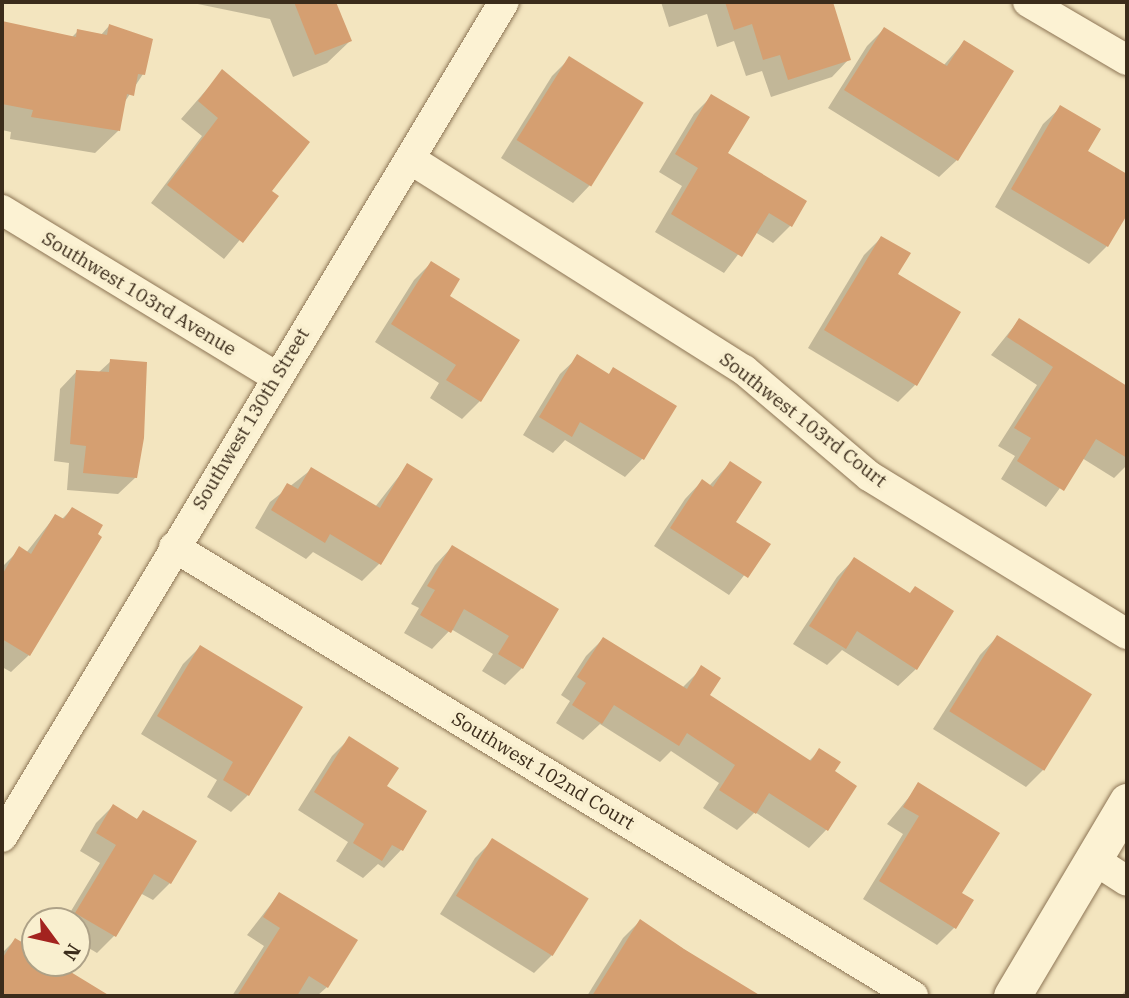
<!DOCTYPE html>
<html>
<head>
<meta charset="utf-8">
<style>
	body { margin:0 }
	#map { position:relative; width:1129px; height:998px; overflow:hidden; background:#f3e5bf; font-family:"IBM Plex Serif",serif }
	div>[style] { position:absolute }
	.shadow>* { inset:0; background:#0003 }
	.building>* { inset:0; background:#d59f71; transform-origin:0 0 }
	.roads { filter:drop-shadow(0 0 2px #8d7555) drop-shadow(0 0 2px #8d7555) }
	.minor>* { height:30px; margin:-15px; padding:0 15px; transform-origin:15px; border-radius:15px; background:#fcf2d3 }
	.tertiary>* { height:37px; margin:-18.5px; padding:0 18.5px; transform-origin:18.5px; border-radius:18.5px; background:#fcf2d3 }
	span { translate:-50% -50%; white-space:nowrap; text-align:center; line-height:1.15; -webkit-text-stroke:7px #f9efcf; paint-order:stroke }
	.street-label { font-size:19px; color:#3b2c1b }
	.frame { position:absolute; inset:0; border:4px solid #3b2c1b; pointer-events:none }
	.north { position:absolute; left:21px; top:907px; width:70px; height:70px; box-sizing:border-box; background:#f9efcf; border:2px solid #ada187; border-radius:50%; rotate:123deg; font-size:19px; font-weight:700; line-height:28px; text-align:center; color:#3b2c1b }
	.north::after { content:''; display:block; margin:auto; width:24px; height:32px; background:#a3231f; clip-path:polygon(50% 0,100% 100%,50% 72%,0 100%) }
</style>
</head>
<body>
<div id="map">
	<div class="shadow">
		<div style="clip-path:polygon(188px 2px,335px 2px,350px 41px,327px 63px,293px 77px,270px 19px)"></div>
		<div style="clip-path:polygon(661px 2px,799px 2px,801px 7px,831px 2px,849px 59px,832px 77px,771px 97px,762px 71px,746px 76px,734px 41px,717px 47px,707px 14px,669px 27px)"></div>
		<div style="clip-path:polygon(2px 23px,71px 38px,78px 31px,100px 36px,109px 26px,143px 74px,124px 103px,118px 131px,95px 153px,10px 139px,11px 132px,2px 130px)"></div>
		<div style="clip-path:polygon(884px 29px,943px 66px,964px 42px,957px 160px,939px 177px,828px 108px,867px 46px)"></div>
		<div style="clip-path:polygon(569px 59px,590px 185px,573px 203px,501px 158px,552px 76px)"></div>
		<div style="clip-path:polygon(222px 72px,269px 191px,276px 196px,224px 259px,151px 203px,202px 136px,181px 119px)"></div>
		<div style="clip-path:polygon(712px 96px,725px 154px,791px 225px,773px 243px,755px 232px,724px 273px,655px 232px,682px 186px,659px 172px,694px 114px)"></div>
		<div style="clip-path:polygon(1061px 107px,1086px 151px,1127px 176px,1127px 212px,1107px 246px,1089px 264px,995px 207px,1043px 124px)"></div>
		<div style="clip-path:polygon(881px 238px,896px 275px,915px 385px,898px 402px,808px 348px,864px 255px)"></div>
		<div style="clip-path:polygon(431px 263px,447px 296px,518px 341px,480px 401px,462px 419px,430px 398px,439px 383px,375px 342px,414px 280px)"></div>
		<div style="clip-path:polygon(1019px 320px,1127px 388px,1127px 402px,1120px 414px,1127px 418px,1127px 465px,1114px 478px,1082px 458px,1046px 507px,1001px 479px,1015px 456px,998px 446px,1037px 385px,991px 355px)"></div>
		<div style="clip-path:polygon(578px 357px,608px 375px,613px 370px,674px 407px,642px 459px,625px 477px,565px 440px,553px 453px,523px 435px,560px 374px)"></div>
		<div style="clip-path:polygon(111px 361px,136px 477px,118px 494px,67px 490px,69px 463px,54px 461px,60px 389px,77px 371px,98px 373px)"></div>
		<div style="clip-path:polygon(730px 463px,734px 522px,768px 544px,729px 595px,654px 546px,685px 499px,702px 481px,709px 486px)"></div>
		<div style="clip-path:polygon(407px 466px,379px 564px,362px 581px,313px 552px,306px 559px,255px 528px,270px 502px,312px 469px,375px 507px)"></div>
		<div style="clip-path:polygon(72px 509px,29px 655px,11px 672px,2px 667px,2px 567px,20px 549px,26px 553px,55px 516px,61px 520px)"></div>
		<div style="clip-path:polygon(452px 547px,557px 610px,522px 668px,505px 685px,482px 671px,493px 654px,451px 629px,432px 649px,404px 633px,419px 608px,411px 604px,435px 565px)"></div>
		<div style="clip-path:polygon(854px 559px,916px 669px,898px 686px,842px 650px,827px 665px,793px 644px,837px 577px)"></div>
		<div style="clip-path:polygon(997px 637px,1090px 695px,1043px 770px,1026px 787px,933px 729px,980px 655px)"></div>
		<div style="clip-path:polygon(603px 639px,682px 688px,702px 668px,708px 696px,808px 762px,820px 750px,832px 772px,855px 787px,826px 830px,809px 848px,755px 812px,737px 830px,703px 808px,719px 783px,671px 751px,660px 762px,600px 724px,583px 740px,556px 723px,570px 701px,561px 695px,586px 656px)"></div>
		<div style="clip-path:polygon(200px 647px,248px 795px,231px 812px,207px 797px,217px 780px,141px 734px,183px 664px)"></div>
		<div style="clip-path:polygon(349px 739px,385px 787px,425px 812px,401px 850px,384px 868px,378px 864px,363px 878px,336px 861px,348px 842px,298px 810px,332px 756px)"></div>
		<div style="clip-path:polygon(919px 785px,960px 894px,954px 928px,937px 945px,863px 899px,903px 834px,887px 824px)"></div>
		<div style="clip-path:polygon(113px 806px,136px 820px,143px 812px,170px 883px,153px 900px,140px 893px,114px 936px,97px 953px,77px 941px,77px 921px,65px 921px,100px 863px,80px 851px,96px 823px)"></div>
		<div style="clip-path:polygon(493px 840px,586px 899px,552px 955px,534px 973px,440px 914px,475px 858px)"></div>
		<div style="clip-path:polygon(279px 894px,327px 987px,317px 996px,232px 996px,264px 946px,247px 935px)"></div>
		<div style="clip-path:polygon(640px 921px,734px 982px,725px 996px,587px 996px,623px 938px)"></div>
		<div style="clip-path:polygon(15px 940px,35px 952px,35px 963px,52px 963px,91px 987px,86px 996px,2px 996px,2px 953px)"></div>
		<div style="clip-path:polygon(1127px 988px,1127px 996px,1121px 996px,1125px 991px)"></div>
	</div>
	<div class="building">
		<div style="clip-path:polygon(294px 2px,336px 2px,352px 41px,315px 55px)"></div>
		<div style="clip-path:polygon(725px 2px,833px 2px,851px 60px,788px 80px,780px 55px,763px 60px,752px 24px,734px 30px)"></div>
		<div style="clip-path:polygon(2px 21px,76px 37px,77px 29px,107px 35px,109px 24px,153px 39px,145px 75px,138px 74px,134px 96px,127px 94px,120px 131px,31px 117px,33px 110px,2px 104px)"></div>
		<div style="clip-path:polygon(884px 27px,947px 66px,964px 40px,1014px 71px,958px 161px,844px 90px)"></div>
		<div style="left:569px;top:56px;width:88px;height:99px;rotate:32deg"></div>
		<div style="clip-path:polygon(222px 69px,310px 142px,272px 191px,279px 196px,243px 243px,167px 185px,218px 118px,198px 101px)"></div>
		<div style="clip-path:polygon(711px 94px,750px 117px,728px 153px,807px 201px,792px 227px,769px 213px,742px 257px,671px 214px,698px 168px,675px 154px)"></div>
		<div style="clip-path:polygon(1060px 105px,1101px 129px,1088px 151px,1127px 174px,1127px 215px,1108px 247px,1011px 189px)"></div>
		<div style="clip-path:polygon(881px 236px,911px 253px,898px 274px,961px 312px,917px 386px,824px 330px)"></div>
		<div style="clip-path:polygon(431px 261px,460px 279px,450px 296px,520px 340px,481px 402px,446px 380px,456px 365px,391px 324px)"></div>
		<div style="clip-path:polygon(1019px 318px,1127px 386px,1127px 458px,1096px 439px,1064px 491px,1017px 461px,1031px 438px,1014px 428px,1053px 367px,1007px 337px)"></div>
		<div style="clip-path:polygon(577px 354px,609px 374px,613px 367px,677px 406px,644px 460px,580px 422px,572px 437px,539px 417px)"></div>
		<div style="clip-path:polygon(110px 359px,147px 362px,144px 438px,137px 478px,83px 473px,86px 446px,70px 444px,76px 370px,109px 372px)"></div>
		<div style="clip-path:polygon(730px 461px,762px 482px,736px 522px,771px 544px,748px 578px,670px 528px,702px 479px,713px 487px)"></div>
		<div style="clip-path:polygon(407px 463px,433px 479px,381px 565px,330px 534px,325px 543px,271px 510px,287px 483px,298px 489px,311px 467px,380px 508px)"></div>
		<div style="clip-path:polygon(72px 507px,103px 525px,98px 534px,102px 537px,30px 656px,2px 639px,2px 575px,19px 546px,31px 554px,55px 514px,64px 519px)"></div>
		<div style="clip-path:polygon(452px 545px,559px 609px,523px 669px,498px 654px,509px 636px,464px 609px,451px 633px,420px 615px,435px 590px,427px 586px)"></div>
		<div style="clip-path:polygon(854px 557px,910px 593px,915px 586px,954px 611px,917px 670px,857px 631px,846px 649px,809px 626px)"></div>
		<div style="left:997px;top:635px;width:112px;height:90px;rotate:32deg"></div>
		<div style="clip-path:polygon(603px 637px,687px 689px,701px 665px,721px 678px,710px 695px,811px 761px,819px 748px,841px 762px,835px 771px,857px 786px,828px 831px,769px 793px,756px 814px,719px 790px,735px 765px,687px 733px,679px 746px,614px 705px,602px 724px,572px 705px,586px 683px,577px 677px)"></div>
		<div style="clip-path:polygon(200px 645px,303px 707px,249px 796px,223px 780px,233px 762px,157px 716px)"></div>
		<div style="clip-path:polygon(349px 736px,399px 768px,387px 786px,427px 811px,403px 851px,392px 845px,382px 861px,353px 843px,364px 824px,314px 792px)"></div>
		<div style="clip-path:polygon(918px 782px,1000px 833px,962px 893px,974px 900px,956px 929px,879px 881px,919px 816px,903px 807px)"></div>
		<div style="clip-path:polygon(113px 804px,137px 819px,143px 810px,197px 841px,171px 884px,154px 874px,116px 937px,75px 913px,116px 845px,96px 833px)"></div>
		<div style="left:492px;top:838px;width:114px;height:68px;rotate:32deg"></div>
		<div style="clip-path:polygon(279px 892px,358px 940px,328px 988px,309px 976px,297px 996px,237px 996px,280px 928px,263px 917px)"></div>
		<div style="clip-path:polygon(640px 919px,684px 949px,761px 996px,592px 996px)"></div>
		<div style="clip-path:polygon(15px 938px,35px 950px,35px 963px,56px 963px,110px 996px,2px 996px,2px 959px)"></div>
	</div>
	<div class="roads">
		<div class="minor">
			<div style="left:1028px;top:2px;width:115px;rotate:30.4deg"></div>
			<div style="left:410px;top:159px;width:395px;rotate:32.3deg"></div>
			<div style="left:744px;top:370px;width:164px;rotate:40.3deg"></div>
			<div style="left:869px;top:476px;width:303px;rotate:31.5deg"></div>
			<div style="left:2px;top:210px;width:322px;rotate:31.3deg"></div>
			<div style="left:174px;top:547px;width:865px;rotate:31.28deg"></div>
			<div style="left:2px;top:837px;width:974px;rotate:-58.99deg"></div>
			<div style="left:1093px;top:859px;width:40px;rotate:32.9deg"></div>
		</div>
		<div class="tertiary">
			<div style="left:1012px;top:996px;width:226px;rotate:-59.3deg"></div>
		</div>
	</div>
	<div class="street-label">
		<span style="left:139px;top:294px;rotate:31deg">Southwest 103rd Avenue</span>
		<span style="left:251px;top:419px;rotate:-59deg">Southwest 130th Street</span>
		<span style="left:803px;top:420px;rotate:38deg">Southwest 103rd Court</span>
		<span style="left:543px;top:771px;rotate:31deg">Southwest 102nd Court</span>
	</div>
	<div class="frame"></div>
	<div class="north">N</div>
</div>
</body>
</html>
